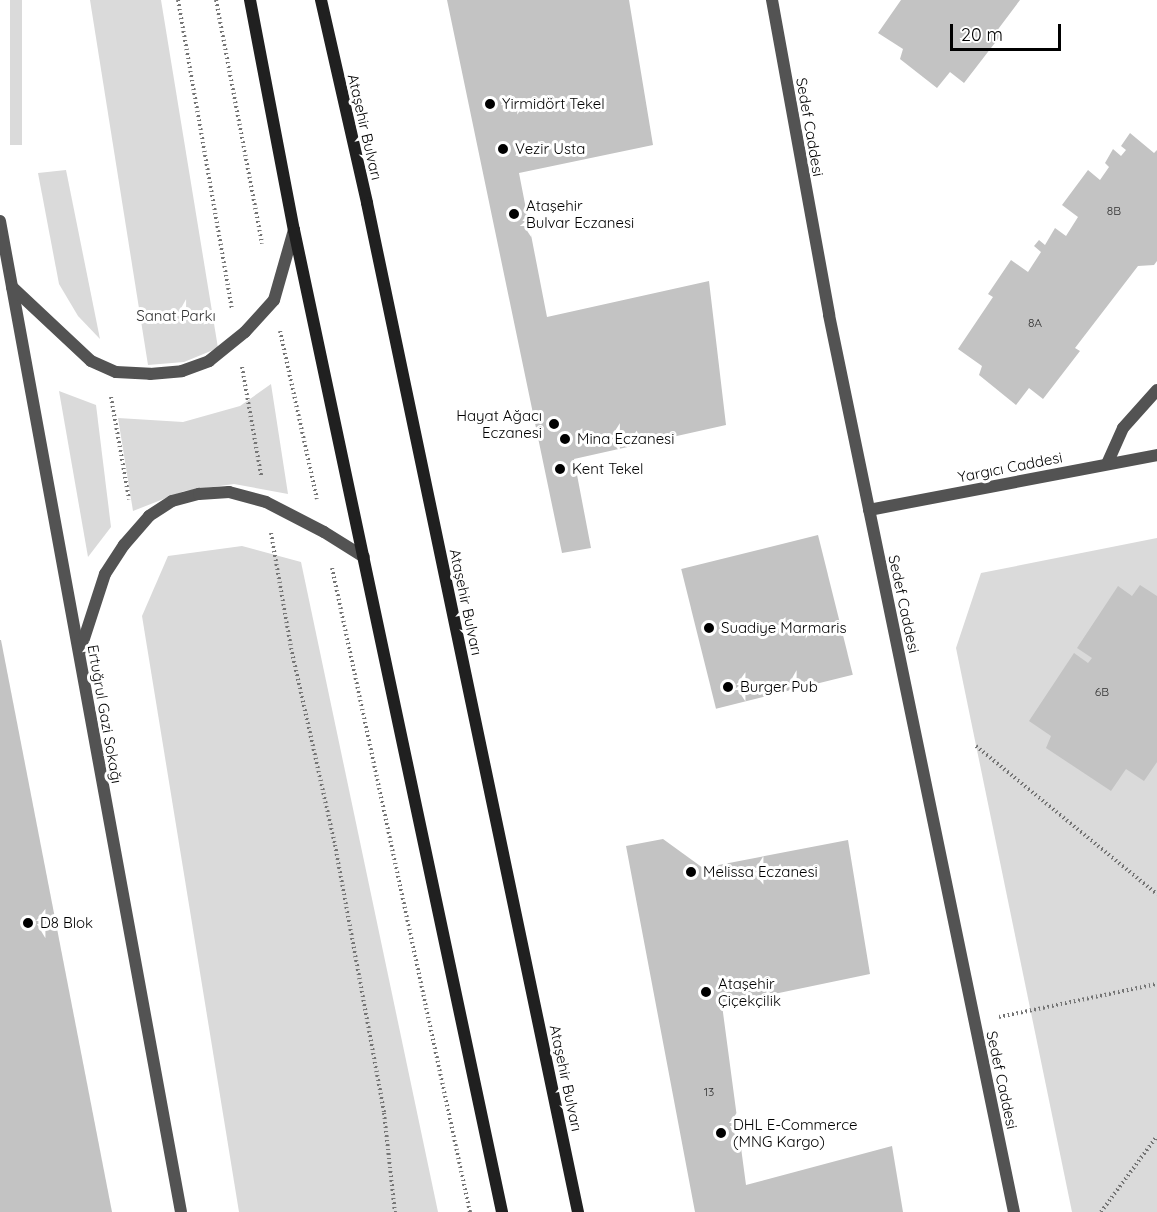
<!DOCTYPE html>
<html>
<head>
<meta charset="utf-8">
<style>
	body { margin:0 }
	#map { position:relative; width:1157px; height:1212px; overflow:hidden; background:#fff; font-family:Quicksand,sans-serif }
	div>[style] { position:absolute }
	.green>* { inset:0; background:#dadada; transform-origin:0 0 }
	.building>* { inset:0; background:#c3c3c3; transform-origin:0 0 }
	.path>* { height:4px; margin-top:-2px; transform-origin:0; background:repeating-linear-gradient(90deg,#757575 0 1.5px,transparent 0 4.5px) }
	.service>* { height:12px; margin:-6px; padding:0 6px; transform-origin:6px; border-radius:6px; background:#535353 }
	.minor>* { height:12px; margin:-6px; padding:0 6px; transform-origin:6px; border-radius:6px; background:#535353 }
	.secondary>* { height:12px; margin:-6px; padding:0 6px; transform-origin:6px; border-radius:6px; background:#202020 }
	.dots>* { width:16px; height:16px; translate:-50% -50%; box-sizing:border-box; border:3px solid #fff; border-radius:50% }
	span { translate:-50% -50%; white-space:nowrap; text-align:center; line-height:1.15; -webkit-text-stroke:6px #fff; paint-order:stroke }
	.number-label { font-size:12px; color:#313131 }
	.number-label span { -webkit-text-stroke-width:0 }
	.poi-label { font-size:15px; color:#000 }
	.left { translate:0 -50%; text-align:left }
	.right { translate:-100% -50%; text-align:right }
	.street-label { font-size:15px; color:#000 }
	.park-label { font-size:15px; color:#313131 }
	.scale { position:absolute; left:950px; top:24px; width:111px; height:27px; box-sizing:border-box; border:3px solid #000; border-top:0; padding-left:8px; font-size:18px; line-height:21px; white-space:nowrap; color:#000; -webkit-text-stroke:4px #fff; paint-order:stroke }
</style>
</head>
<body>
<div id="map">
	<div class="green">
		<div style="left:10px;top:0;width:12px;height:145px"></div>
		<div style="clip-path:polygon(90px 0,161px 0,218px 348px,184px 362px,148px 365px)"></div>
		<div style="clip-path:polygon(66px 170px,100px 339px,78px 316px,59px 284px,38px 173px)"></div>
		<div style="clip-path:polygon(271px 384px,288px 494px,234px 484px,184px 491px,133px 511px,118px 418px,183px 422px,240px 406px)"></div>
		<div style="clip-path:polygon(59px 391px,96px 405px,111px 527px,88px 557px)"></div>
		<div style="clip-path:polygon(1157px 538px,1157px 1212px,1072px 1212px,956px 648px,981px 573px)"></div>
		<div style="clip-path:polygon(242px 546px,301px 562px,438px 1212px,239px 1212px,142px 616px,168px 556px)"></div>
	</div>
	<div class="building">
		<div style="clip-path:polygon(447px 0,629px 0,653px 145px,519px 173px,547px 317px,709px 281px,726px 425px,574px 459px,591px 548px,562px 553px)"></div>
		<div style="clip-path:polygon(901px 0,1020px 0,996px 32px,1001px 35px,964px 83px,950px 72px,937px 88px,900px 59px,903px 49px,878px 33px)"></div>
		<div style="clip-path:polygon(1130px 133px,1154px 153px,1157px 150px,1157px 261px,1154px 265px,1138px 266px,1075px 348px,1080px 351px,1043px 399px,1029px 388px,1016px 405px,979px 375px,982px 366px,958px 349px,993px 297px,988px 294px,1011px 260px,1028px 272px,1041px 252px,1034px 246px,1039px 240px,1045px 245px,1055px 228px,1066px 236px,1078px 217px,1062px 205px,1088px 170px,1100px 180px,1109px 167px,1105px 163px,1113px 149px,1121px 156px,1126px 150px,1121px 146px)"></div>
		<div style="left:818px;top:535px;width:144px;height:141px;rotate:76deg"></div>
		<div style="clip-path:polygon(1140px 585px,1157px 596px,1157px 762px,1144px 781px,1126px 769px,1111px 791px,1046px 748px,1051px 736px,1029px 721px,1074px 653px,1088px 663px,1092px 658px,1077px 648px,1118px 586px,1132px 596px)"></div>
		<div style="clip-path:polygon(0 640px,1px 640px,112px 1212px,0 1212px)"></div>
		<div style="clip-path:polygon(663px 839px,703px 868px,848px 840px,870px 974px,722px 1005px,746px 1185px,892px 1146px,903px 1212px,695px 1212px,626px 846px)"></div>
	</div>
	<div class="path">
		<div style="left:178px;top:0;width:314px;rotate:80.1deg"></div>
		<div style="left:216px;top:0;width:248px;rotate:79.3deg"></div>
		<div style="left:280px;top:331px;width:172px;rotate:77.6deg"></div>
		<div style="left:242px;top:367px;width:110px;rotate:80deg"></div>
		<div style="left:111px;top:397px;width:104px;rotate:80deg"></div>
		<div style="left:271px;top:533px;width:117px;rotate:80.1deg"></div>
		<div style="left:291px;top:648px;width:202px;rotate:77.4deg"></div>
		<div style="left:335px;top:845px;width:272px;rotate:79.6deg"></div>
		<div style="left:384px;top:1113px;width:100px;rotate:83.7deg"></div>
		<div style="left:332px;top:568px;width:659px;rotate:77.91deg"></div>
		<div style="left:976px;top:746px;width:234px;rotate:39.3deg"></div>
		<div style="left:999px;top:1017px;width:161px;rotate:-11.8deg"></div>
		<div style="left:1101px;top:1212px;width:94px;rotate:-53.6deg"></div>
	</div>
	<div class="service">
		<div style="left:0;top:221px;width:1007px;rotate:79.65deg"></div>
		<div style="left:12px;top:287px;width:108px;rotate:43.1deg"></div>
		<div style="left:91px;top:361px;width:27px;rotate:24deg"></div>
		<div style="left:116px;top:372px;width:34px;rotate:3deg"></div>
		<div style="left:150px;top:374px;width:32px;rotate:-5deg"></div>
		<div style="left:182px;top:371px;width:29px;rotate:-20deg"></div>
		<div style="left:209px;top:361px;width:46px;rotate:-38.9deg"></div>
		<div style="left:245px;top:332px;width:43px;rotate:-47.8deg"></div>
		<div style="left:274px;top:300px;width:73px;rotate:-74.1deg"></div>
		<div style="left:1107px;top:464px;width:39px;rotate:-66deg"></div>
		<div style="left:1123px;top:428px;width:51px;rotate:-48.2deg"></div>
		<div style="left:80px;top:651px;width:81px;rotate:-72deg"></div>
		<div style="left:105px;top:574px;width:35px;rotate:-57deg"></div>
		<div style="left:124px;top:545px;width:38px;rotate:-49deg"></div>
		<div style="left:149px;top:516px;width:27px;rotate:-33deg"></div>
		<div style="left:172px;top:501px;width:28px;rotate:-15deg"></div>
		<div style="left:199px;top:494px;width:30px;rotate:-4deg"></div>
		<div style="left:229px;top:492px;width:38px;rotate:15deg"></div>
		<div style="left:266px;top:502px;width:65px;rotate:27.3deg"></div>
		<div style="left:324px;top:532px;width:47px;rotate:32deg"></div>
	</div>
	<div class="minor">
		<div style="left:772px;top:0;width:320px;rotate:79.7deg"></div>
		<div style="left:829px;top:315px;width:916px;rotate:78.35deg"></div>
		<div style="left:869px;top:510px;width:293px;rotate:-10.8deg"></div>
	</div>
	<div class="secondary">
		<div style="left:250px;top:0;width:234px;rotate:79.2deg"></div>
		<div style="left:294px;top:230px;width:1004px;rotate:78.04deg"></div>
		<div style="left:321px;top:0;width:208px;rotate:77.2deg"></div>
		<div style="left:367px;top:203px;width:1031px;rotate:78.19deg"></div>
	</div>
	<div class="dots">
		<div style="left:490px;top:104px;background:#000"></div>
		<div style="left:503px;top:149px;background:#000"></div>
		<div style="left:514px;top:214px;background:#000"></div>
		<div style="left:554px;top:424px;background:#000"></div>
		<div style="left:565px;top:439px;background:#000"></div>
		<div style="left:560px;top:469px;background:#000"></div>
		<div style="left:709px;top:628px;background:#000"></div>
		<div style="left:728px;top:687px;background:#000"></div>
		<div style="left:691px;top:872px;background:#000"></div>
		<div style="left:28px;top:923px;background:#000"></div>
		<div style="left:706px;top:992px;background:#000"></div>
		<div style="left:721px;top:1133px;background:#000"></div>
	</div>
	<div class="number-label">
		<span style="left:1114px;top:211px">8B</span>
		<span style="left:1035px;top:323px">8A</span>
		<span style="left:1102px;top:692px">6B</span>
		<span style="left:709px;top:1092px">13</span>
	</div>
	<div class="poi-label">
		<span class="left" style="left:502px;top:104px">Yirmidört Tekel</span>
		<span class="left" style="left:515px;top:149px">Vezir Usta</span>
		<span class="left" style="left:526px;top:214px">Ataşehir<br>Bulvar Eczanesi</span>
		<span class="right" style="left:542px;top:424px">Hayat Ağacı<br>Eczanesi</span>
		<span class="left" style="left:577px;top:439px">Mina Eczanesi</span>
		<span class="left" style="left:572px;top:469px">Kent Tekel</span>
		<span class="left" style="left:721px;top:628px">Suadiye Marmaris</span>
		<span class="left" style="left:740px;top:687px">Burger Pub</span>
		<span class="left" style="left:703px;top:872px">Melissa Eczanesi</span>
		<span class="left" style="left:40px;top:923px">D8 Blok</span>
		<span class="left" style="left:718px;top:992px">Ataşehir<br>Çiçekçilik</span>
		<span class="left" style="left:733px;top:1133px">DHL E-Commerce<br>(MNG Kargo)</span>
	</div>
	<div class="street-label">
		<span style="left:365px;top:127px;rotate:77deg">Ataşehir Bulvarı</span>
		<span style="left:810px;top:127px;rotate:80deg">Sedef Caddesi</span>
		<span style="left:1010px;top:467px;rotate:-11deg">Yargıcı Caddesi</span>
		<span style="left:466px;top:602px;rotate:78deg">Ataşehir Bulvarı</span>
		<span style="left:904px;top:604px;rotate:78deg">Sedef Caddesi</span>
		<span style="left:105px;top:714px;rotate:80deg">Ertuğrul Gazi Sokağı</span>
		<span style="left:566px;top:1078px;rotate:78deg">Ataşehir Bulvarı</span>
		<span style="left:1002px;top:1080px;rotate:78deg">Sedef Caddesi</span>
	</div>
	<div class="park-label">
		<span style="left:176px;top:316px">Sanat Parkı</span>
	</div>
	<div class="scale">20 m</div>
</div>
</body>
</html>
